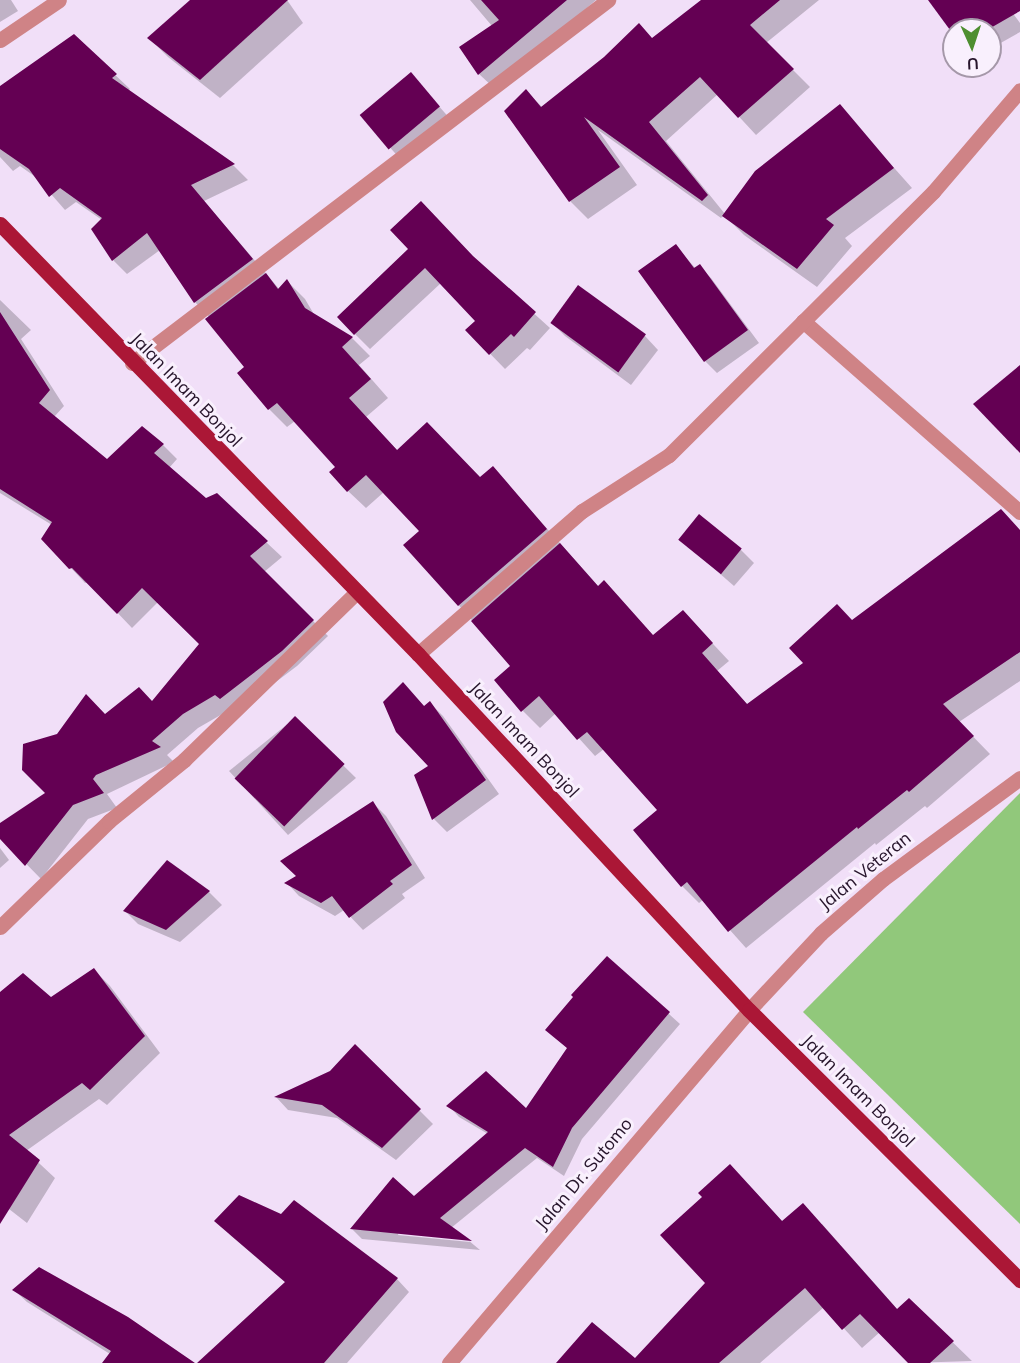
<!DOCTYPE html>
<html>
<head>
<meta charset="utf-8">
<style>
	body { margin:0 }
	#map { position:relative; width:1020px; height:1363px; overflow:hidden; background:#f1dff8; font-family:Mulish,sans-serif }
	div>[style] { position:absolute }
	.green>* { inset:0; background:#91c87b }
	.shadow>* { inset:0; background:#0003; transform-origin:0 0 }
	.building>* { inset:0; background:#640053; transform-origin:0 0 }
	.minor>* { height:15px; margin:-7.5px; padding:0 7.5px; transform-origin:7.5px; border-radius:7.5px; background:#cf8386 }
	.major>* { height:15px; margin:-7.5px; padding:0 7.5px; transform-origin:7.5px; border-radius:7.5px; background:#ab1736 }
	span { translate:-50% -50%; white-space:nowrap; text-align:center; line-height:1.15; -webkit-text-stroke:6px #f9f0fd; paint-order:stroke }
	.street-label { font-size:18px; color:#27152c }
	.north { position:absolute; left:942px; top:18px; width:60px; height:60px; box-sizing:border-box; background:#f9f0fd; border:2px solid #a598a9; border-radius:50%; rotate:177deg; font-size:16px; font-weight:700; line-height:24px; text-align:center; color:#27152c }
	.north::after { content:''; display:block; margin:auto; width:21px; height:27px; background:#4e8e30; clip-path:polygon(50% 0,100% 100%,50% 72%,0 100%) }
</style>
</head>
<body>
<div id="map">
	<div class="green">
		<div style="clip-path:polygon(1020px 793px,1020px 1224px,803px 1012px)"></div>
	</div>
	<div class="shadow">
		<div style="clip-path:polygon(0 0,11px 0,18px 11px,0 22px)"></div>
		<div style="clip-path:polygon(192px 0,287px 0,303px 23px,220px 98px,168px 57px,149px 38px)"></div>
		<div style="clip-path:polygon(470px 0,596px 0,494px 88px,479px 74px,492px 26px)"></div>
		<div style="clip-path:polygon(703px 0,819px 0,766px 43px,810px 87px,756px 135px,718px 94px,666px 141px,725px 214px,839px 106px,912px 188px,845px 238px,852px 246px,817px 287px,744px 235px,724px 215px,721px 218px,598px 130px,637px 185px,588px 219px,570px 201px,506px 111px,526px 91px,542px 107px,653px 40px)"></div>
		<div style="clip-path:polygon(930px 0,1003px 0,1020px 23px,1020px 32px,990px 49px,990px 30px,954px 30px,954px 33px)"></div>
		<div style="clip-path:polygon(74px 36px,130px 89px,128px 91px,234px 166px,248px 180px,204px 201px,280px 290px,287px 281px,305px 299px,315px 316px,352px 338px,370px 356px,359px 365px,388px 398px,366px 417px,398px 451px,480px 479px,493px 468px,599px 587px,654px 637px,699px 629px,729px 661px,717px 671px,748px 705px,806px 663px,852px 621px,1020px 531px,1020px 681px,959px 722px,990px 754px,927px 808px,925px 806px,876px 845px,875px 843px,746px 948px,703px 900px,699px 903px,682px 886px,659px 810px,604px 749px,595px 756px,556px 713px,540px 728px,523px 711px,496px 680px,513px 666px,405px 545px,421px 531px,384px 492px,366px 508px,348px 491px,337px 467px,295px 421px,287px 427px,269px 409px,239px 373px,247px 367px,210px 318px,195px 302px,160px 250px,127px 274px,113px 260px,102px 220px,76px 202px,65px 210px,37px 178px,20px 166px,13px 171px,0 157px,0 88px)"></div>
		<div style="left:411px;top:74px;width:62px;height:64px;rotate:49deg"></div>
		<div style="clip-path:polygon(676px 246px,696px 269px,699px 266px,711px 278px,759px 343px,717px 373px,705px 361px)"></div>
		<div style="clip-path:polygon(410px 249px,478px 263px,550px 328px,530px 350px,527px 348px,505px 369px,467px 330px,477px 321px,441px 283px,370px 349px,355px 334px)"></div>
		<div style="clip-path:polygon(0 300px,31px 330px,21px 339px,64px 406px,54px 417px,107px 461px,163px 445px,177px 459px,169px 468px,206px 500px,216px 495px,282px 557px,264px 572px,328px 636px,297px 666px,236px 712px,231px 709px,198px 728px,167px 755px,174px 762px,107px 794px,117px 808px,88px 819px,41px 879px,0 837px,0 824px,47px 793px,58px 736px,105px 715px,153px 703px,201px 644px,158px 602px,132px 628px,88px 582px,85px 583px,71px 568px,52px 525px,0 493px)"></div>
		<div style="clip-path:polygon(552px 323px,645px 336px,658px 350px,631px 385px,565px 336px)"></div>
		<div style="clip-path:polygon(680px 539px,741px 550px,754px 563px,734px 586px)"></div>
		<div style="clip-path:polygon(403px 684px,425px 707px,430px 703px,443px 716px,499px 794px,447px 832px,434px 819px,416px 776px,431px 766px)"></div>
		<div style="clip-path:polygon(295px 718px,356px 778px,288px 835px,229px 771px)"></div>
		<div style="clip-path:polygon(373px 803px,386px 816px,425px 878px,402px 894px,405px 898px,363px 930px,344px 910px,335px 916px,299px 896px,287px 883px,298px 877px)"></div>
		<div style="clip-path:polygon(0 848px,9px 860px,0 868px)"></div>
		<div style="clip-path:polygon(167px 862px,209px 892px,222px 905px,180px 942px,138px 924px,125px 911px)"></div>
		<div style="clip-path:polygon(607px 958px,680px 1024px,582px 1139px,564px 1176px,537px 1158px,451px 1228px,399px 1232px,398px 1235px,470px 1242px,468px 1240px,480px 1250px,362px 1239px,352px 1229px,414px 1198px,488px 1134px,459px 1117px,449px 1106px,526px 1110px,568px 1049px,547px 1030px)"></div>
		<div style="clip-path:polygon(94px 970px,110px 986px,160px 1053px,107px 1105px,99px 1099px,26px 1151px,55px 1178px,27px 1223px,0 1202px,0 992px,51px 999px)"></div>
		<div style="clip-path:polygon(355px 1046px,433px 1124px,396px 1160px,337px 1118px,288px 1110px,276px 1097px,331px 1073px)"></div>
		<div style="clip-path:polygon(749px 1185px,783px 1222px,822px 1224px,898px 1310px,909px 1300px,972px 1361px,910px 1363px,880px 1332px,862px 1348px,824px 1307px,760px 1363px,558px 1363px,635px 1360px,707px 1283px)"></div>
		<div style="clip-path:polygon(229px 1234px,397px 1279px,409px 1292px,347px 1363px,199px 1363px,286px 1283px)"></div>
		<div style="clip-path:polygon(14px 1290px,192px 1363px,115px 1363px,110px 1354px,27px 1302px)"></div>
	</div>
	<div class="building">
		<div style="clip-path:polygon(190px 0,288px 0,200px 80px,147px 38px)"></div>
		<div style="clip-path:polygon(481px 0,567px 0,478px 75px,459px 47px,499px 20px)"></div>
		<div style="clip-path:polygon(701px 0,780px 0,750px 25px,794px 69px,738px 118px,700px 77px,649px 122px,708px 195px,702px 201px,584px 117px,620px 167px,569px 202px,504px 111px,526px 89px,541px 107px,604px 57px,639px 23px,652px 38px)"></div>
		<div style="clip-path:polygon(928px 0,1020px 0,1020px 11px,987px 30px,950px 30px)"></div>
		<div style="clip-path:polygon(74px 34px,117px 74px,112px 78px,235px 164px,191px 185px,253px 259px,194px 303px,147px 233px,112px 261px,91px 229px,102px 218px,60px 188px,49px 197px,29px 169px,0 149px,0 86px)"></div>
		<div style="left:411px;top:72px;width:45px;height:67px;rotate:50deg"></div>
		<div style="clip-path:polygon(840px 104px,894px 168px,826px 219px,834px 225px,797px 269px,722px 216px,755px 171px)"></div>
		<div style="clip-path:polygon(421px 201px,473px 256px,536px 312px,514px 337px,511px 334px,489px 355px,465px 330px,475px 321px,425px 268px,354px 335px,337px 317px,408px 249px,390px 230px)"></div>
		<div style="clip-path:polygon(676px 244px,694px 268px,700px 264px,748px 330px,704px 362px,638px 271px)"></div>
		<div style="clip-path:polygon(266px 273px,278px 289px,287px 279px,305px 308px,353px 337px,342px 347px,371px 379px,349px 398px,397px 450px,427px 422px,480px 477px,493px 466px,547px 529px,458px 606px,403px 545px,419px 531px,366px 475px,347px 492px,329px 472px,335px 467px,277px 403px,268px 410px,237px 373px,244px 367px,205px 319px)"></div>
		<div style="left:578px;top:285px;width:84px;height:47px;rotate:36deg"></div>
		<div style="clip-path:polygon(0 312px,50px 390px,39px 403px,107px 459px,142px 426px,164px 444px,154px 453px,206px 498px,217px 493px,268px 541px,250px 556px,314px 620px,282px 651px,220px 699px,215px 695px,183px 714px,152px 741px,161px 747px,96px 775px,93px 779px,104px 793px,73px 805px,25px 866px,0 839px,0 823px,45px 793px,22px 770px,23px 744px,57px 734px,86px 694px,105px 714px,139px 687px,152px 701px,199px 644px,142px 588px,117px 614px,72px 568px,69px 569px,41px 539px,52px 522px,0 489px)"></div>
		<div style="clip-path:polygon(1020px 365px,1020px 453px,973px 404px)"></div>
		<div style="clip-path:polygon(1001px 509px,1020px 530px,1020px 652px,943px 704px,974px 736px,909px 792px,907px 790px,858px 829px,857px 827px,728px 932px,687px 882px,681px 887px,633px 830px,657px 810px,587px 732px,577px 740px,539px 696px,521px 712px,494px 680px,510px 666px,471px 621px,560px 543px,598px 586px,604px 580px,653px 635px,683px 610px,713px 643px,702px 653px,747px 704px,803px 663px,789px 648px,837px 604px,852px 620px)"></div>
		<div style="left:699px;top:514px;width:55px;height:33px;rotate:39deg"></div>
		<div style="clip-path:polygon(403px 682px,424px 706px,430px 701px,486px 780px,432px 820px,414px 775px,428px 766px,396px 732px,383px 702px)"></div>
		<div style="left:295px;top:716px;width:69px;height:87px;rotate:44deg"></div>
		<div style="clip-path:polygon(373px 801px,412px 865px,390px 881px,393px 884px,349px 918px,332px 896px,321px 903px,284px 883px,296px 876px,280px 861px)"></div>
		<div style="clip-path:polygon(167px 860px,210px 891px,166px 930px,123px 911px)"></div>
		<div style="clip-path:polygon(607px 956px,670px 1012px,572px 1128px,553px 1167px,525px 1148px,440px 1218px,472px 1241px,350px 1229px,393px 1177px,414px 1196px,488px 1132px,446px 1106px,486px 1071px,526px 1108px,567px 1048px,545px 1030px,573px 997px,571px 995px)"></div>
		<div style="clip-path:polygon(94px 968px,145px 1036px,90px 1090px,82px 1083px,9px 1135px,40px 1160px,0 1224px,0 992px,23px 973px,51px 997px)"></div>
		<div style="clip-path:polygon(355px 1044px,421px 1109px,382px 1148px,322px 1105px,274px 1097px,330px 1071px)"></div>
		<div style="clip-path:polygon(730px 1164px,782px 1221px,803px 1203px,897px 1309px,909px 1298px,954px 1341px,930px 1363px,908px 1363px,860px 1314px,842px 1330px,805px 1288px,719px 1363px,556px 1363px,592px 1322px,635px 1358px,705px 1283px,660px 1235px,702px 1197px,698px 1193px)"></div>
		<div style="clip-path:polygon(239px 1195px,281px 1214px,294px 1200px,398px 1278px,324px 1363px,197px 1363px,285px 1282px,214px 1221px)"></div>
		<div style="clip-path:polygon(39px 1267px,128px 1317px,195px 1363px,102px 1363px,111px 1351px,12px 1290px)"></div>
	</div>
	<div class="minor">
		<div style="left:0;top:40px;width:71px;rotate:-34.1deg"></div>
		<div style="left:803px;top:321px;width:289px;rotate:41.4deg"></div>
		<div style="left:132px;top:363px;width:599px;rotate:-37.33deg"></div>
		<div style="left:418px;top:654px;width:218px;rotate:-41.1deg"></div>
		<div style="left:582px;top:511px;width:103px;rotate:-32.8deg"></div>
		<div style="left:669px;top:455px;width:373px;rotate:-44.9deg"></div>
		<div style="left:933px;top:192px;width:134px;rotate:-49.5deg"></div>
		<div style="left:0;top:927px;width:152px;rotate:-44.2deg"></div>
		<div style="left:109px;top:821px;width:97px;rotate:-39.1deg"></div>
		<div style="left:184px;top:760px;width:240px;rotate:-44.2deg"></div>
		<div style="left:449px;top:1363px;width:463px;rotate:-49.6deg"></div>
		<div style="left:749px;top:1010px;width:105px;rotate:-46.9deg"></div>
		<div style="left:821px;top:933px;width:82px;rotate:-41.1deg"></div>
		<div style="left:883px;top:879px;width:170px;rotate:-36.4deg"></div>
	</div>
	<div class="major">
		<div style="left:0;top:224px;width:600px;rotate:45.81deg"></div>
		<div style="left:418px;top:654px;width:486px;rotate:47.1deg"></div>
		<div style="left:749px;top:1010px;width:383px;rotate:44.9deg"></div>
	</div>
	<div class="street-label">
		<span style="left:186px;top:390px;rotate:46deg">Jalan Imam Bonjol</span>
		<span style="left:524px;top:740px;rotate:47deg">Jalan Imam Bonjol</span>
		<span style="left:865px;top:871px;rotate:-39deg">Jalan Veteran</span>
		<span style="left:858px;top:1091px;rotate:45deg">Jalan Imam Bonjol</span>
		<span style="left:584px;top:1174px;rotate:-50deg">Jalan Dr. Sutomo</span>
	</div>
	<div class="north">U</div>
</div>
</body>
</html>
